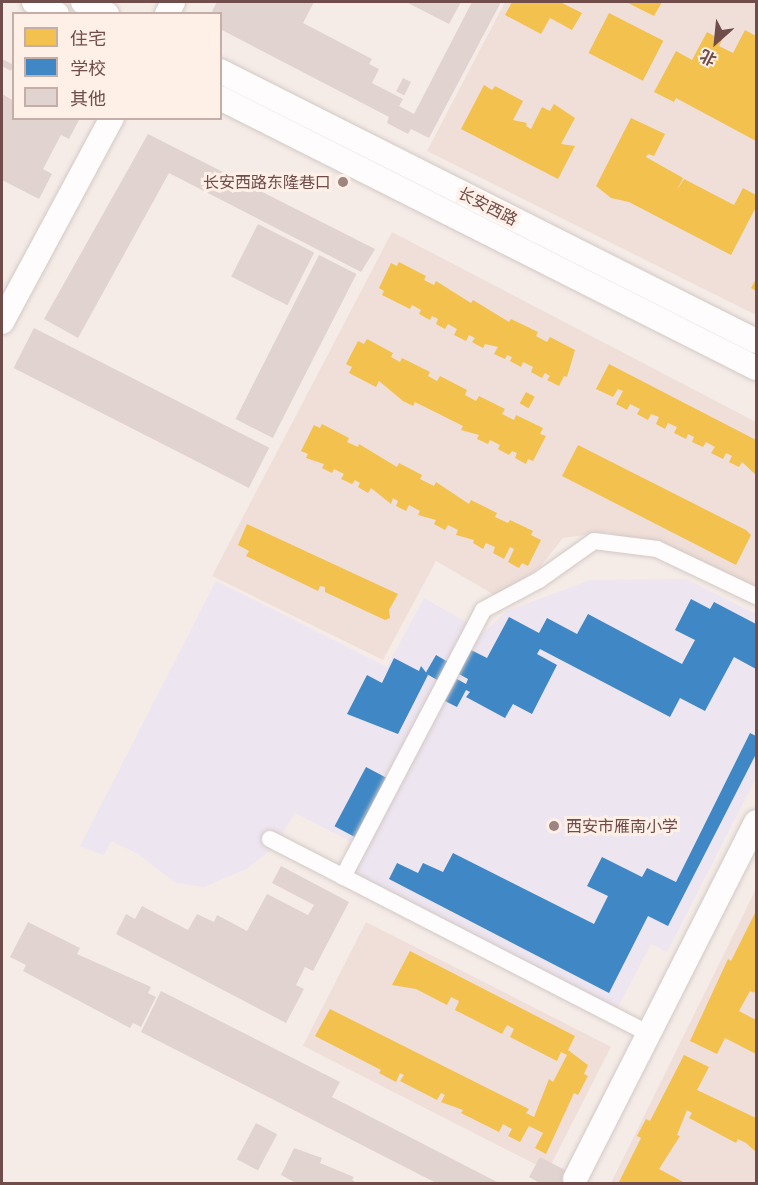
<!DOCTYPE html>
<html>
<head>
<meta charset="utf-8">
<style>
	body { margin:0 }
	#map { position:relative; width:758px; height:1185px; overflow:hidden; background:#f5ece8; font-family:Manrope,"Noto Sans SC",sans-serif }
	div>[style] { position:absolute }
	.residential>* { inset:0; background:#f0dfd8; transform-origin:0 0 }
	.education>* { inset:0; background:#ede5f0 }
	.homes>* { inset:0; background:#f2c14e; transform-origin:0 0 }
	.schools>* { inset:0; background:#3f88c5; transform-origin:0 0 }
	.building>* { inset:0; background:#e1d3d0; transform-origin:0 0 }
	.roads { filter:drop-shadow(0 0 2px #d3c8c5) drop-shadow(0 0 2px #d3c8c5) }
	.street>* { height:16px; margin:-8px; padding:0 8px; transform-origin:8px; border-radius:8px; background:#fefcfc }
	.secondary>* { height:24px; margin:-12px; padding:0 12px; transform-origin:12px; border-radius:12px; background:#fefcfc }
	.dots>* { width:16px; height:16px; translate:-50% -50%; box-sizing:border-box; border:3px solid #feefe7; border-radius:50% }
	span { translate:-50% -50%; white-space:nowrap; text-align:center; line-height:1.15; -webkit-text-stroke:6px #feefe7; paint-order:stroke }
	.poi-label { font-size:16px; color:#704d4a }
	.right { translate:-100% -50%; text-align:right }
	.left { translate:0 -50%; text-align:left }
	.street-label { font-size:16px; color:#704d4a }
	.frame { position:absolute; inset:0; border:3px solid #704d4a; pointer-events:none }
	.legend { position:absolute; left:12px; top:12px; width:210px; height:108px; box-sizing:border-box; background:#feefe7; border:2px solid #c5aea8; margin:0; padding:8px 10px; list-style:none; font-size:18px; color:#704d4a }
	.legend li { display:flex; align-items:center; gap:12px; height:30px }
	.legend b { width:30px; border:2px solid #c5aea8 }
	.north { position:absolute; left:686px; top:12px; width:60px; height:60px; -webkit-text-stroke:4px #feefe7; paint-order:stroke; rotate:207deg; font-size:16px; font-weight:700; line-height:24px; text-align:center; color:#704d4a }
	.north::after { content:''; display:block; margin:auto; width:21px; height:27px; background:#704d4a; clip-path:polygon(50% 0,100% 100%,50% 72%,0 100%) }
</style>
</head>
<body>
<div id="map">
	<div class="residential">
		<div style="clip-path:polygon(505px 2px,756px 2px,756px 315px,427px 151px)"></div>
		<div style="clip-path:polygon(392px 232px,756px 422px,756px 591px,608px 532px,563px 538px,540px 567px,498px 597px,436px 561px,383px 660px,212px 576px)"></div>
		<div style="clip-path:polygon(756px 889px,756px 1183px,611px 1183px)"></div>
		<div style="left:366px;top:922px;width:275px;height:139px;rotate:27deg"></div>
	</div>
	<div class="education">
		<div style="clip-path:polygon(686px 579px,756px 614px,756px 778px,667px 952px,651px 944px,616px 1011px,352px 874px,469px 646px,507px 611px,590px 580px)"></div>
		<div style="clip-path:polygon(216px 581px,387px 667px,424px 598px,471px 625px,356px 844px,295px 813px,273px 848px,248px 868px,204px 887px,176px 883px,138px 854px,111px 841px,104px 855px,80px 846px)"></div>
	</div>
	<div class="homes">
		<div style="clip-path:polygon(512px 2px,560px 2px,582px 13px,572px 30px,550px 18px,541px 34px,505px 15px)"></div>
		<div style="clip-path:polygon(626px 2px,662px 2px,654px 16px)"></div>
		<div style="left:609px;top:13px;width:61px;height:45px;rotate:27deg"></div>
		<div style="clip-path:polygon(745px 30px,756px 36px,756px 141px,676px 98px,674px 102px,654px 92px,676px 51px,692px 60px,707px 32px,722px 40px,719px 46px,733px 53px)"></div>
		<div style="clip-path:polygon(484px 85px,492px 90px,495px 86px,523px 101px,513px 120px,527px 123px,526px 126px,531px 129px,542px 107px,550px 111px,554px 104px,575px 118px,561px 144px,575px 146px,558px 179px,461px 129px)"></div>
		<div style="clip-path:polygon(631px 118px,665px 134px,654px 156px,648px 154px,646px 157px,683px 178px,677px 190px,684px 179px,734px 205px,743px 188px,756px 195px,756px 207px,731px 255px,629px 202px,611px 198px,596px 186px)"></div>
		<div style="clip-path:polygon(399px 262px,426px 276px,424px 280px,434px 285px,436px 281px,471px 303px,473px 300px,509px 322px,511px 319px,538px 332px,536px 336px,547px 342px,550px 337px,575px 350px,567px 377px,564px 376px,559px 386px,547px 380px,550px 376px,545px 373px,542px 378px,531px 372px,533px 367px,523px 362px,521px 367px,510px 361px,512px 357px,507px 355px,505px 359px,494px 354px,498px 347px,485px 344px,483px 348px,472px 342px,475px 338px,469px 335px,466px 341px,454px 335px,457px 329px,448px 324px,445px 329px,436px 324px,438px 319px,432px 316px,430px 320px,419px 314px,421px 310px,412px 305px,410px 309px,382px 295px,384px 291px,379px 288px,391px 263px,397px 266px)"></div>
		<div style="clip-path:polygon(756px 279px,756px 291px,751px 288px)"></div>
		<div style="clip-path:polygon(367px 339px,393px 353px,391px 357px,400px 362px,402px 358px,430px 372px,428px 376px,437px 381px,440px 376px,467px 390px,465px 395px,476px 401px,479px 396px,505px 409px,502px 414px,514px 420px,516px 415px,543px 428px,540px 434px,546px 436px,533px 461px,528px 459px,526px 464px,515px 458px,517px 453px,512px 451px,509px 455px,498px 449px,500px 445px,490px 440px,488px 444px,477px 439px,479px 435px,461px 430px,463px 426px,415px 402px,413px 406px,403px 401px,379px 381px,376px 387px,349px 373px,352px 367px,346px 364px,358px 341px,364px 344px)"></div>
		<div style="clip-path:polygon(609px 364px,756px 440px,756px 475px,742px 462px,739px 467px,729px 462px,732px 456px,726px 453px,723px 459px,711px 453px,715px 447px,706px 442px,703px 447px,692px 442px,694px 437px,688px 434px,686px 439px,674px 433px,677px 427px,668px 423px,665px 429px,656px 424px,659px 417px,651px 414px,648px 420px,637px 414px,640px 409px,630px 404px,627px 410px,616px 404px,623px 391px,618px 389px,613px 397px,596px 389px)"></div>
		<div style="left:526px;top:392px;width:10px;height:13px;rotate:29deg"></div>
		<div style="clip-path:polygon(322px 424px,349px 438px,347px 442px,358px 447px,359px 444px,397px 467px,399px 463px,422px 475px,420px 479px,434px 486px,436px 482px,469px 504px,471px 500px,497px 513px,495px 517px,508px 523px,510px 520px,533px 531px,531px 535px,541px 540px,528px 566px,522px 563px,519px 568px,508px 562px,514px 549px,510px 547px,504px 559px,493px 553px,495px 547px,486px 543px,483px 549px,473px 543px,474px 540px,456px 535px,458px 530px,448px 525px,445px 530px,434px 524px,436px 520px,418px 515px,420px 511px,409px 505px,406px 511px,396px 506px,398px 501px,393px 498px,391px 504px,371px 488px,368px 493px,358px 487px,360px 483px,355px 480px,352px 484px,341px 479px,344px 474px,334px 469px,332px 473px,322px 468px,324px 464px,306px 458px,308px 454px,301px 451px,314px 425px,320px 428px)"></div>
		<div style="clip-path:polygon(578px 445px,746px 530px,751px 535px,736px 565px,562px 476px)"></div>
		<div style="clip-path:polygon(247px 524px,398px 594px,389px 610px,390px 618px,385px 620px,325px 592px,325px 587px,320px 586px,318px 591px,246px 556px,249px 551px,238px 545px)"></div>
		<div style="clip-path:polygon(756px 911px,756px 988px,754px 993px,750px 991px,739px 1011px,756px 1020px,756px 1054px,725px 1038px,717px 1054px,690px 1041px,728px 959px,731px 961px)"></div>
		<div style="clip-path:polygon(410px 951px,575px 1036px,568px 1050px,588px 1065px,584px 1074px,588px 1076px,578px 1095px,574px 1093px,546px 1154px,535px 1148px,543px 1133px,529px 1126px,520px 1142px,508px 1136px,512px 1129px,503px 1124px,499px 1132px,461px 1113px,463px 1110px,441px 1102px,445px 1095px,441px 1093px,437px 1100px,400px 1081px,404px 1075px,400px 1073px,396px 1082px,379px 1073px,381px 1070px,315px 1036px,330px 1009px,529px 1109px,526px 1113px,534px 1117px,549px 1079px,553px 1082px,567px 1055px,561px 1052px,557px 1061px,510px 1037px,514px 1029px,507px 1025px,502px 1034px,455px 1010px,459px 1001px,451px 997px,447px 1005px,416px 989px,392px 985px)"></div>
		<div style="clip-path:polygon(684px 1055px,709px 1067px,697px 1090px,756px 1118px,756px 1152px,746px 1143px,738px 1139px,736px 1143px,689px 1118px,692px 1113px,687px 1110px,677px 1135px,680px 1136px,659px 1169px,687px 1184px,621px 1184px,619px 1182px,641px 1138px,637px 1136px,646px 1119px,650px 1121px)"></div>
	</div>
	<div class="schools">
		<div style="clip-path:polygon(691px 599px,710px 609px,714px 602px,756px 624px,756px 669px,734px 657px,705px 711px,680px 698px,670px 717px,540px 649px,537px 654px,557px 665px,532px 714px,513px 704px,505px 718px,466px 697px,470px 692px,466px 690px,457px 707px,445px 701px,457px 679px,466px 684px,468px 679px,459px 674px,471px 650px,487px 658px,509px 617px,539px 633px,547px 618px,577px 634px,588px 614px,682px 664px,695px 640px,675px 630px)"></div>
		<div style="left:436px;top:655px;width:16px;height:21px;rotate:30deg"></div>
		<div style="clip-path:polygon(394px 658px,419px 671px,421px 666px,428px 675px,398px 734px,347px 714px,367px 675px,382px 683px)"></div>
		<div style="clip-path:polygon(750px 733px,756px 736px,756px 754px,668px 926px,648px 916px,609px 993px,389px 879px,397px 863px,418px 873px,423px 863px,443px 872px,453px 853px,594px 924px,608px 896px,587px 886px,602px 857px,642px 877px,647px 868px,676px 882px)"></div>
		<div style="left:366px;top:767px;width:24px;height:67px;rotate:28deg"></div>
	</div>
	<div class="building">
		<div style="clip-path:polygon(217px 2px,314px 2px,303px 23px,372px 59px,369px 64px,379px 69px,372px 83px,403px 99px,399px 106px,414px 114px,472px 2px,501px 2px,429px 138px,411px 129px,408px 134px,387px 123px,389px 117px,220px 29px,222px 16px,212px 11px)"></div>
		<div style="clip-path:polygon(406px 2px,461px 2px,449px 24px)"></div>
		<div style="clip-path:polygon(2px 59px,14px 65px,11px 71px,2px 66px)"></div>
		<div style="left:403px;top:78px;width:9px;height:15px;rotate:27deg"></div>
		<div style="clip-path:polygon(2px 94px,14px 101px,14px 118px,80px 118px,69px 139px,61px 135px,43px 169px,52px 174px,39px 199px,2px 180px)"></div>
		<div style="clip-path:polygon(148px 134px,375px 249px,374px 251px,361px 272px,169px 173px,78px 338px,44px 319px)"></div>
		<div style="left:258px;top:224px;width:63px;height:59px;rotate:27deg"></div>
		<div style="left:319px;top:255px;width:42px;height:184px;rotate:27deg"></div>
		<div style="left:34px;top:328px;width:264px;height:45px;rotate:27deg"></div>
		<div style="clip-path:polygon(281px 866px,349px 902px,313px 971px,305px 967px,296px 985px,304px 989px,286px 1023px,116px 934px,126px 914px,135px 919px,142px 906px,188px 930px,197px 914px,214px 922px,217px 915px,247px 931px,267px 894px,308px 915px,314px 905px,272px 883px)"></div>
		<div style="clip-path:polygon(28px 922px,80px 948px,77px 954px,151px 987px,148px 993px,156px 997px,141px 1027px,133px 1023px,130px 1028px,23px 971px,26px 965px,10px 957px)"></div>
		<div style="clip-path:polygon(161px 991px,340px 1082px,332px 1097px,501px 1184px,438px 1184px,141px 1032px)"></div>
		<div style="left:256px;top:1123px;width:24px;height:41px;rotate:28deg"></div>
		<div style="clip-path:polygon(294px 1148px,322px 1158px,320px 1163px,354px 1177px,352px 1180px,359px 1184px,298px 1184px,281px 1175px)"></div>
		<div style="clip-path:polygon(540px 1157px,588px 1182px,587px 1184px,541px 1184px,529px 1177px)"></div>
	</div>
	<div class="roads">
		<div class="street">
			<div style="left:270px;top:839px;width:426px;rotate:27.2deg"></div>
			<div style="left:343px;top:877px;width:301px;rotate:-62.3deg"></div>
			<div style="left:483px;top:610px;width:64px;rotate:-28.2deg"></div>
			<div style="left:539px;top:580px;width:67px;rotate:-35.3deg"></div>
			<div style="left:594px;top:541px;width:64px;rotate:7.2deg"></div>
			<div style="left:657px;top:549px;width:110px;rotate:25.4deg"></div>
		</div>
		<div class="secondary">
			<div style="left:34px;top:2px;width:26px;rotate:28deg"></div>
			<div style="left:83px;top:2px;width:27px;rotate:27deg"></div>
			<div style="left:167px;top:14px;width:13px;rotate:-63deg"></div>
			<div style="left:220px;top:71px;width:600px;rotate:26.74deg"></div>
			<div style="left:220px;top:98px;width:600px;rotate:26.74deg"></div>
			<div style="left:2px;top:322px;width:232px;rotate:-61.7deg"></div>
			<div style="left:575px;top:1179px;width:400px;rotate:-63.1deg"></div>
		</div>
	</div>
	<div class="dots">
		<div style="left:343px;top:182px;background:#9f8581"></div>
		<div style="left:554px;top:826px;background:#9f8581"></div>
	</div>
	<div class="poi-label">
		<span class="right" style="left:331px;top:182px">长安西路东隆巷口</span>
		<span class="left" style="left:566px;top:826px">西安市雁南小学</span>
	</div>
	<div class="street-label">
		<span style="left:488px;top:206px;rotate:27deg">长安西路</span>
	</div>
	<div class="frame"></div>
	<ul class="legend">
	<li><b style="height:16px;background:#f2c14e"></b>住宅</li>
	<li><b style="height:16px;background:#3f88c5"></b>学校</li>
	<li><b style="height:16px;background:#e1d3d0"></b>其他</li>
	</ul>
	<div class="north">北</div>
</div>
</body>
</html>
